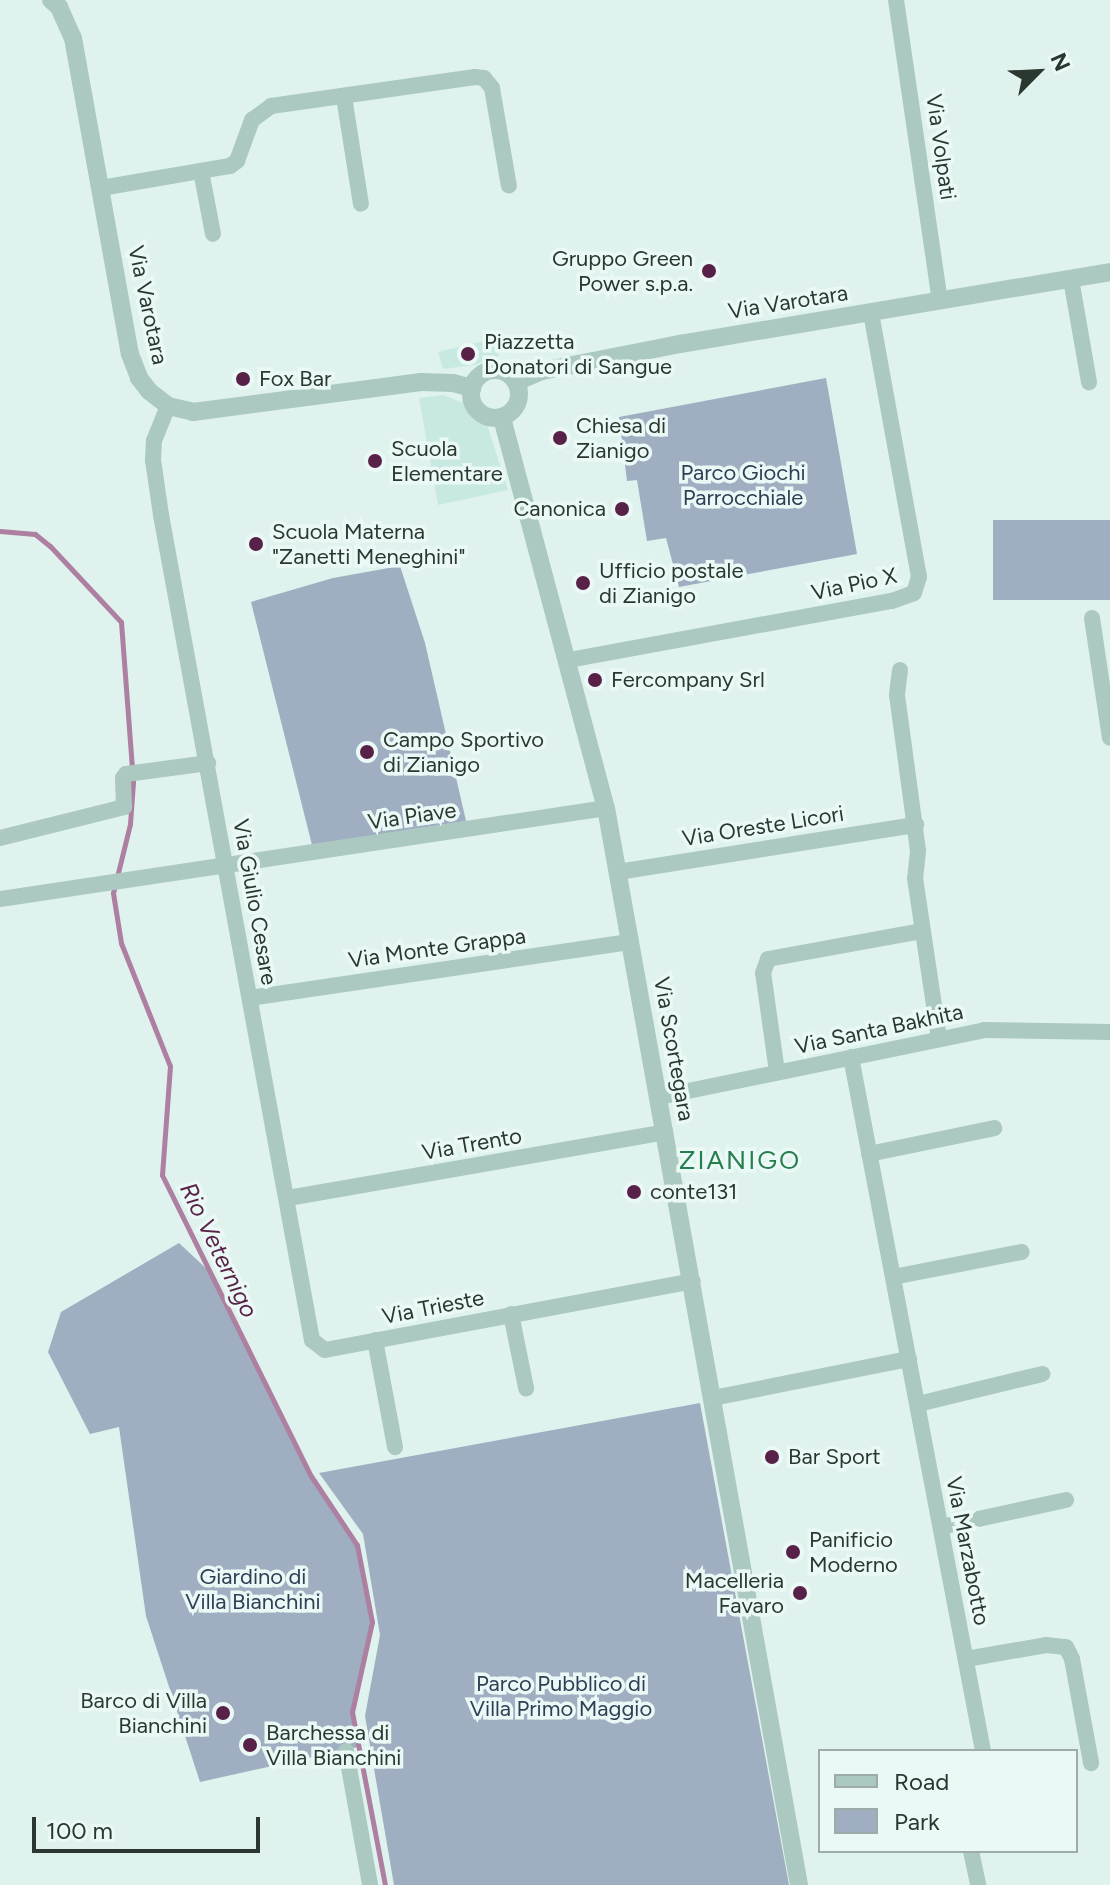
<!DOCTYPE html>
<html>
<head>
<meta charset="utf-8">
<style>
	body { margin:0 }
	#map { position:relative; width:1110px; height:1885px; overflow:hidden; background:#dff2ed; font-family:Figtree,sans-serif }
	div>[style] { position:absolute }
	.green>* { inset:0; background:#9faec0; transform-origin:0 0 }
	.plaza>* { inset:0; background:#c7e9e1 }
	.stream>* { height:5px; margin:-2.5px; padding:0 2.5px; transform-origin:2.5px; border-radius:2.5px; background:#ad7fa1 }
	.minor>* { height:16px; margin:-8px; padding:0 8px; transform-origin:8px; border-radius:8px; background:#abc9c0 }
	.tertiary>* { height:18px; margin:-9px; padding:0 9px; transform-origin:9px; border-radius:9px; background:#abc9c0 }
	.tertiary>.ring { margin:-9px; padding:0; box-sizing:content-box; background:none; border:18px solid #abc9c0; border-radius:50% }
	.dots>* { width:22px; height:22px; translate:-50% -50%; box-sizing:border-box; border:4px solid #ebf9f6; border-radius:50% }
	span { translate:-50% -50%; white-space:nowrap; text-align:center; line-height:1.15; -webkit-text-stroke:7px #ebf9f6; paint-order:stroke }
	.street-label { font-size:22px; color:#2a3831 }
	.poi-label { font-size:22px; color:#2a3831 }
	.right { translate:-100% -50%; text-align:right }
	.left { translate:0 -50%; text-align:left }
	.park-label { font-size:22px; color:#2f3e55 }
	.water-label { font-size:24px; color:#572148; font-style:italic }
	.quarter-label { font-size:26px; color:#267d4e; letter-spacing:2px }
	.legend { position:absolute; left:818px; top:1749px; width:260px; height:104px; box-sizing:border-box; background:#ebf9f6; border:2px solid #9eaca7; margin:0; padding:10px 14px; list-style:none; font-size:24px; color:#2a3831 }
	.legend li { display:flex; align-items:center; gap:16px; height:40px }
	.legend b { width:40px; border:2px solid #9eaca7 }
	.north { position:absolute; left:998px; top:32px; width:80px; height:80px; -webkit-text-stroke:6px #ebf9f6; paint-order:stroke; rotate:66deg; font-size:22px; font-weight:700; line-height:32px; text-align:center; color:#2a3831 }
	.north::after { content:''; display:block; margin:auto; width:28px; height:36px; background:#2a3831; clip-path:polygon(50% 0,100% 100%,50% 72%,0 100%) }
	.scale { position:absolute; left:32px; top:1817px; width:228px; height:36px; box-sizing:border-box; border:4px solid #2a3831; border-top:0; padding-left:10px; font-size:24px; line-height:28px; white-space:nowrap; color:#2a3831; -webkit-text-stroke:6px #ebf9f6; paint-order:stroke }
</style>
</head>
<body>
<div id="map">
	<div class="green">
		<div style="clip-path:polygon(826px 378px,857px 554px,679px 587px,666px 538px,647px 541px,637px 480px,627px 481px,619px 417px)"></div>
		<div style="left:1110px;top:520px;width:80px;height:117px;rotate:90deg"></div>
		<div style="clip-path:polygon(400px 566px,425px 643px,466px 821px,312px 845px,251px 602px,333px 578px)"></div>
		<div style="clip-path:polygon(179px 1243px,210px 1272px,311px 1476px,357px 1545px,372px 1622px,352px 1712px,358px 1747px,200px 1782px,146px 1616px,119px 1427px,90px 1434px,48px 1352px,61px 1312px)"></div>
		<div style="clip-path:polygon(700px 1403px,789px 1885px,394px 1885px,365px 1716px,380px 1635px,363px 1534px,319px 1473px)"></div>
	</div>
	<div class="plaza">
		<div style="clip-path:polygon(495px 338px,499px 356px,474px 365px,443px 369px,438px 352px)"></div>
		<div style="clip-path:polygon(443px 395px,471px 406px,486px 421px,508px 490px,438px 505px,419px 398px)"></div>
	</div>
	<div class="stream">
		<div style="left:0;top:531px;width:35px;rotate:5deg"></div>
		<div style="left:35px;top:534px;width:19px;rotate:39deg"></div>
		<div style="left:50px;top:546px;width:104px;rotate:46.9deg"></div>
		<div style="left:121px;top:622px;width:160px;rotate:85.7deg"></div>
		<div style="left:133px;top:782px;width:42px;rotate:94.1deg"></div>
		<div style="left:130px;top:824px;width:71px;rotate:103.8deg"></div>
		<div style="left:113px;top:893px;width:51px;rotate:80.9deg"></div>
		<div style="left:121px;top:943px;width:132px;rotate:68.3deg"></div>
		<div style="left:170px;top:1066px;width:109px;rotate:94.2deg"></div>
		<div style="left:162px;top:1175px;width:336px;rotate:63.7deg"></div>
		<div style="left:311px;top:1476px;width:83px;rotate:56.3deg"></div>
		<div style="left:357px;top:1545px;width:78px;rotate:79deg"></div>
		<div style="left:372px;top:1622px;width:92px;rotate:102.5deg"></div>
		<div style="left:352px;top:1712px;width:176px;rotate:79.2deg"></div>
	</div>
	<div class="minor">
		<div style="left:896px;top:0;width:303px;rotate:81.7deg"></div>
		<div style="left:344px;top:97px;width:108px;rotate:81deg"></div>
		<div style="left:201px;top:171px;width:64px;rotate:79.2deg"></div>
		<div style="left:101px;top:188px;width:131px;rotate:-9.7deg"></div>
		<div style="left:230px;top:166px;width:9px;rotate:-36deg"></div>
		<div style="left:237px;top:161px;width:44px;rotate:-69.9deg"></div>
		<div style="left:252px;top:120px;width:24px;rotate:-36deg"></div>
		<div style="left:271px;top:106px;width:206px;rotate:-8.1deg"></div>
		<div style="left:475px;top:77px;width:9px;rotate:6deg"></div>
		<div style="left:484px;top:78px;width:13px;rotate:51deg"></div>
		<div style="left:492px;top:88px;width:99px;rotate:80.2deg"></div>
		<div style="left:1071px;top:279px;width:105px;rotate:80.1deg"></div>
		<div style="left:168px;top:406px;width:37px;rotate:112deg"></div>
		<div style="left:154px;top:440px;width:20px;rotate:93deg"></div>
		<div style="left:153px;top:460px;width:56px;rotate:81.7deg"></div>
		<div style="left:161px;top:515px;width:839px;rotate:79.63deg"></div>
		<div style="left:312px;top:1340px;width:16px;rotate:38deg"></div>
		<div style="left:325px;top:1350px;width:374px;rotate:-10.6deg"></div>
		<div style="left:1092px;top:618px;width:121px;rotate:81.5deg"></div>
		<div style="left:569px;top:660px;width:328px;rotate:-10.4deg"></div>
		<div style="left:892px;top:601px;width:23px;rotate:-20deg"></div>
		<div style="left:914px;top:593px;width:17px;rotate:-73deg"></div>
		<div style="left:919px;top:577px;width:269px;rotate:-100.3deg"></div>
		<div style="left:900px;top:670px;width:25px;rotate:97deg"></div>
		<div style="left:897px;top:695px;width:157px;rotate:82.3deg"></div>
		<div style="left:918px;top:851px;width:27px;rotate:96deg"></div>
		<div style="left:915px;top:878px;width:162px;rotate:81.5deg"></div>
		<div style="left:0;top:838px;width:128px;rotate:-14deg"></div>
		<div style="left:124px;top:807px;width:29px;rotate:-92deg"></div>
		<div style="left:123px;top:778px;width:5px;rotate:-53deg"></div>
		<div style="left:126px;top:774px;width:83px;rotate:-7.6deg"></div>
		<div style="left:618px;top:872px;width:302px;rotate:-9deg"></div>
		<div style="left:0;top:899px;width:613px;rotate:-8.54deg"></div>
		<div style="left:250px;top:998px;width:385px;rotate:-8.4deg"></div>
		<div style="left:851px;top:1057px;width:706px;rotate:79.23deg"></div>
		<div style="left:777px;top:1072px;width:100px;rotate:-98deg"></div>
		<div style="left:763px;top:973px;width:15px;rotate:-70deg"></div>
		<div style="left:768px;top:959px;width:157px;rotate:-10.3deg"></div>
		<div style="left:659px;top:1097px;width:332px;rotate:-11.6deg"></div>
		<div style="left:984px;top:1030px;width:126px;rotate:0.9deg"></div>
		<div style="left:869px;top:1154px;width:128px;rotate:-11.7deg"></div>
		<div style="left:288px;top:1198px;width:383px;rotate:-9.9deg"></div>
		<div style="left:893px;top:1277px;width:131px;rotate:-11deg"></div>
		<div style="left:511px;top:1314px;width:76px;rotate:78.5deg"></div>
		<div style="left:375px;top:1340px;width:109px;rotate:79.4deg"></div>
		<div style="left:713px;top:1398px;width:200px;rotate:-11.3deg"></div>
		<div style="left:918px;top:1404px;width:128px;rotate:-13.6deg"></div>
		<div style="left:941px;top:1527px;width:128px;rotate:-12.2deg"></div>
		<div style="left:966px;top:1659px;width:81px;rotate:-9.9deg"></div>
		<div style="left:1046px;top:1645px;width:20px;rotate:6deg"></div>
		<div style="left:1066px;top:1647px;width:13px;rotate:63deg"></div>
		<div style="left:1072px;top:1659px;width:106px;rotate:79.6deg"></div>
		<div style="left:346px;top:1751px;width:136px;rotate:79.8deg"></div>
		<div style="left:971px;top:1851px;width:35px;rotate:78deg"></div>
	</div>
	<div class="tertiary">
		<div style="left:51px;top:0;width:11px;rotate:41deg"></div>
		<div style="left:59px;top:7px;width:34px;rotate:66deg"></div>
		<div style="left:73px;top:38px;width:321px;rotate:79.8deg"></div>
		<div style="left:130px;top:354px;width:26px;rotate:69deg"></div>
		<div style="left:139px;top:378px;width:16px;rotate:52deg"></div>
		<div style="left:149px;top:391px;width:24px;rotate:38deg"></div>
		<div style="left:168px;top:406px;width:26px;rotate:13deg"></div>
		<div style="left:193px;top:412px;width:230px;rotate:-7.5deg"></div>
		<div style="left:421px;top:382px;width:32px;rotate:2deg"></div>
		<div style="left:453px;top:383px;width:20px;rotate:15deg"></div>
		<div class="ring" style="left:471px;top:370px;width:30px;height:30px"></div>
		<div style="left:516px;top:382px;width:28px;rotate:-23deg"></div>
		<div style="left:542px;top:371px;width:141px;rotate:-11.1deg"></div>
		<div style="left:680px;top:344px;width:436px;rotate:-9.5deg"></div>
		<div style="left:502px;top:418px;width:404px;rotate:75.1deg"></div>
		<div style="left:606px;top:808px;width:1094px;rotate:79.84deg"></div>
	</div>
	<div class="dots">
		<div style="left:709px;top:271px;background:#572148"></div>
		<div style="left:468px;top:354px;background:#572148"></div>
		<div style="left:243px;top:379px;background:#572148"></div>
		<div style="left:560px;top:438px;background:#572148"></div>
		<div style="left:375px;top:461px;background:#572148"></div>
		<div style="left:622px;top:509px;background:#572148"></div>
		<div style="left:256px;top:544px;background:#572148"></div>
		<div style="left:583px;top:583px;background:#572148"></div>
		<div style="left:595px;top:680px;background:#572148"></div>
		<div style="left:367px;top:752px;background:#572148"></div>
		<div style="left:634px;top:1192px;background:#572148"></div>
		<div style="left:772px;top:1457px;background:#572148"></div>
		<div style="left:793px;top:1552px;background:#572148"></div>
		<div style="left:800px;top:1593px;background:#572148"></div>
		<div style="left:223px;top:1713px;background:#572148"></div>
		<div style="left:250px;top:1745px;background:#572148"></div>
	</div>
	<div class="street-label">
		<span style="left:941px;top:147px;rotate:82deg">Via Volpati</span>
		<span style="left:788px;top:302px;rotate:-9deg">Via Varotara</span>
		<span style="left:148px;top:305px;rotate:78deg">Via Varotara</span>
		<span style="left:854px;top:584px;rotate:-12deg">Via Pio X</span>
		<span style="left:412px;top:816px;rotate:-8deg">Via Piave</span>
		<span style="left:763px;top:826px;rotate:-9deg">Via Oreste Licori</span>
		<span style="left:255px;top:902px;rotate:80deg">Via Giulio Cesare</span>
		<span style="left:437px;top:948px;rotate:-8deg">Via Monte Grappa</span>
		<span style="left:879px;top:1029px;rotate:-12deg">Via Santa Bakhita</span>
		<span style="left:674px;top:1049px;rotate:80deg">Via Scortegara</span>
		<span style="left:472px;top:1144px;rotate:-10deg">Via Trento</span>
		<span style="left:433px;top:1307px;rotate:-11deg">Via Trieste</span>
		<span style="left:968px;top:1551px;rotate:79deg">Via Marzabotto</span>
	</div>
	<div class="poi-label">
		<span class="right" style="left:693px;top:271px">Gruppo Green<br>Power s.p.a.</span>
		<span class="left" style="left:484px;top:354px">Piazzetta<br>Donatori di Sangue</span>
		<span class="left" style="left:259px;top:379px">Fox Bar</span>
		<span class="left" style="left:576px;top:438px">Chiesa di<br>Zianigo</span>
		<span class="left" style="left:391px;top:461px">Scuola<br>Elementare</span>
		<span class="right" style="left:606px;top:509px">Canonica</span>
		<span class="left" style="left:272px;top:544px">Scuola Materna<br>"Zanetti Meneghini"</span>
		<span class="left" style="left:599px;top:583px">Ufficio postale<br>di Zianigo</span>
		<span class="left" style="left:611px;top:680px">Fercompany Srl</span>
		<span class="left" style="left:383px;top:752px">Campo Sportivo<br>di Zianigo</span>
		<span class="left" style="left:650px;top:1192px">conte131</span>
		<span class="left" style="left:788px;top:1457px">Bar Sport</span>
		<span class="left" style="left:809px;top:1552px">Panificio<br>Moderno</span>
		<span class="right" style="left:784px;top:1593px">Macelleria<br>Favaro</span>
		<span class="right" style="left:207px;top:1713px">Barco di Villa<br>Bianchini</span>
		<span class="left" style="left:266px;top:1745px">Barchessa di<br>Villa Bianchini</span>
	</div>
	<div class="park-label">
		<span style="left:743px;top:485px">Parco Giochi<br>Parrocchiale</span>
		<span style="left:253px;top:1589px">Giardino di<br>Villa Bianchini</span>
		<span style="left:561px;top:1696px">Parco Pubblico di<br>Villa Primo Maggio</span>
	</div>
	<div class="water-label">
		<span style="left:219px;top:1250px;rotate:64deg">Rio Veternigo</span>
	</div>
	<div class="quarter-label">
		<span style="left:740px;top:1161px">ZIANIGO</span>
	</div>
	<ul class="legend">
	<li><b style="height:10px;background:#abc9c0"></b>Road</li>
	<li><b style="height:22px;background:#9faec0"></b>Park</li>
	</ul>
	<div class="north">N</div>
	<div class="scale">100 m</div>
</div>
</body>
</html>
